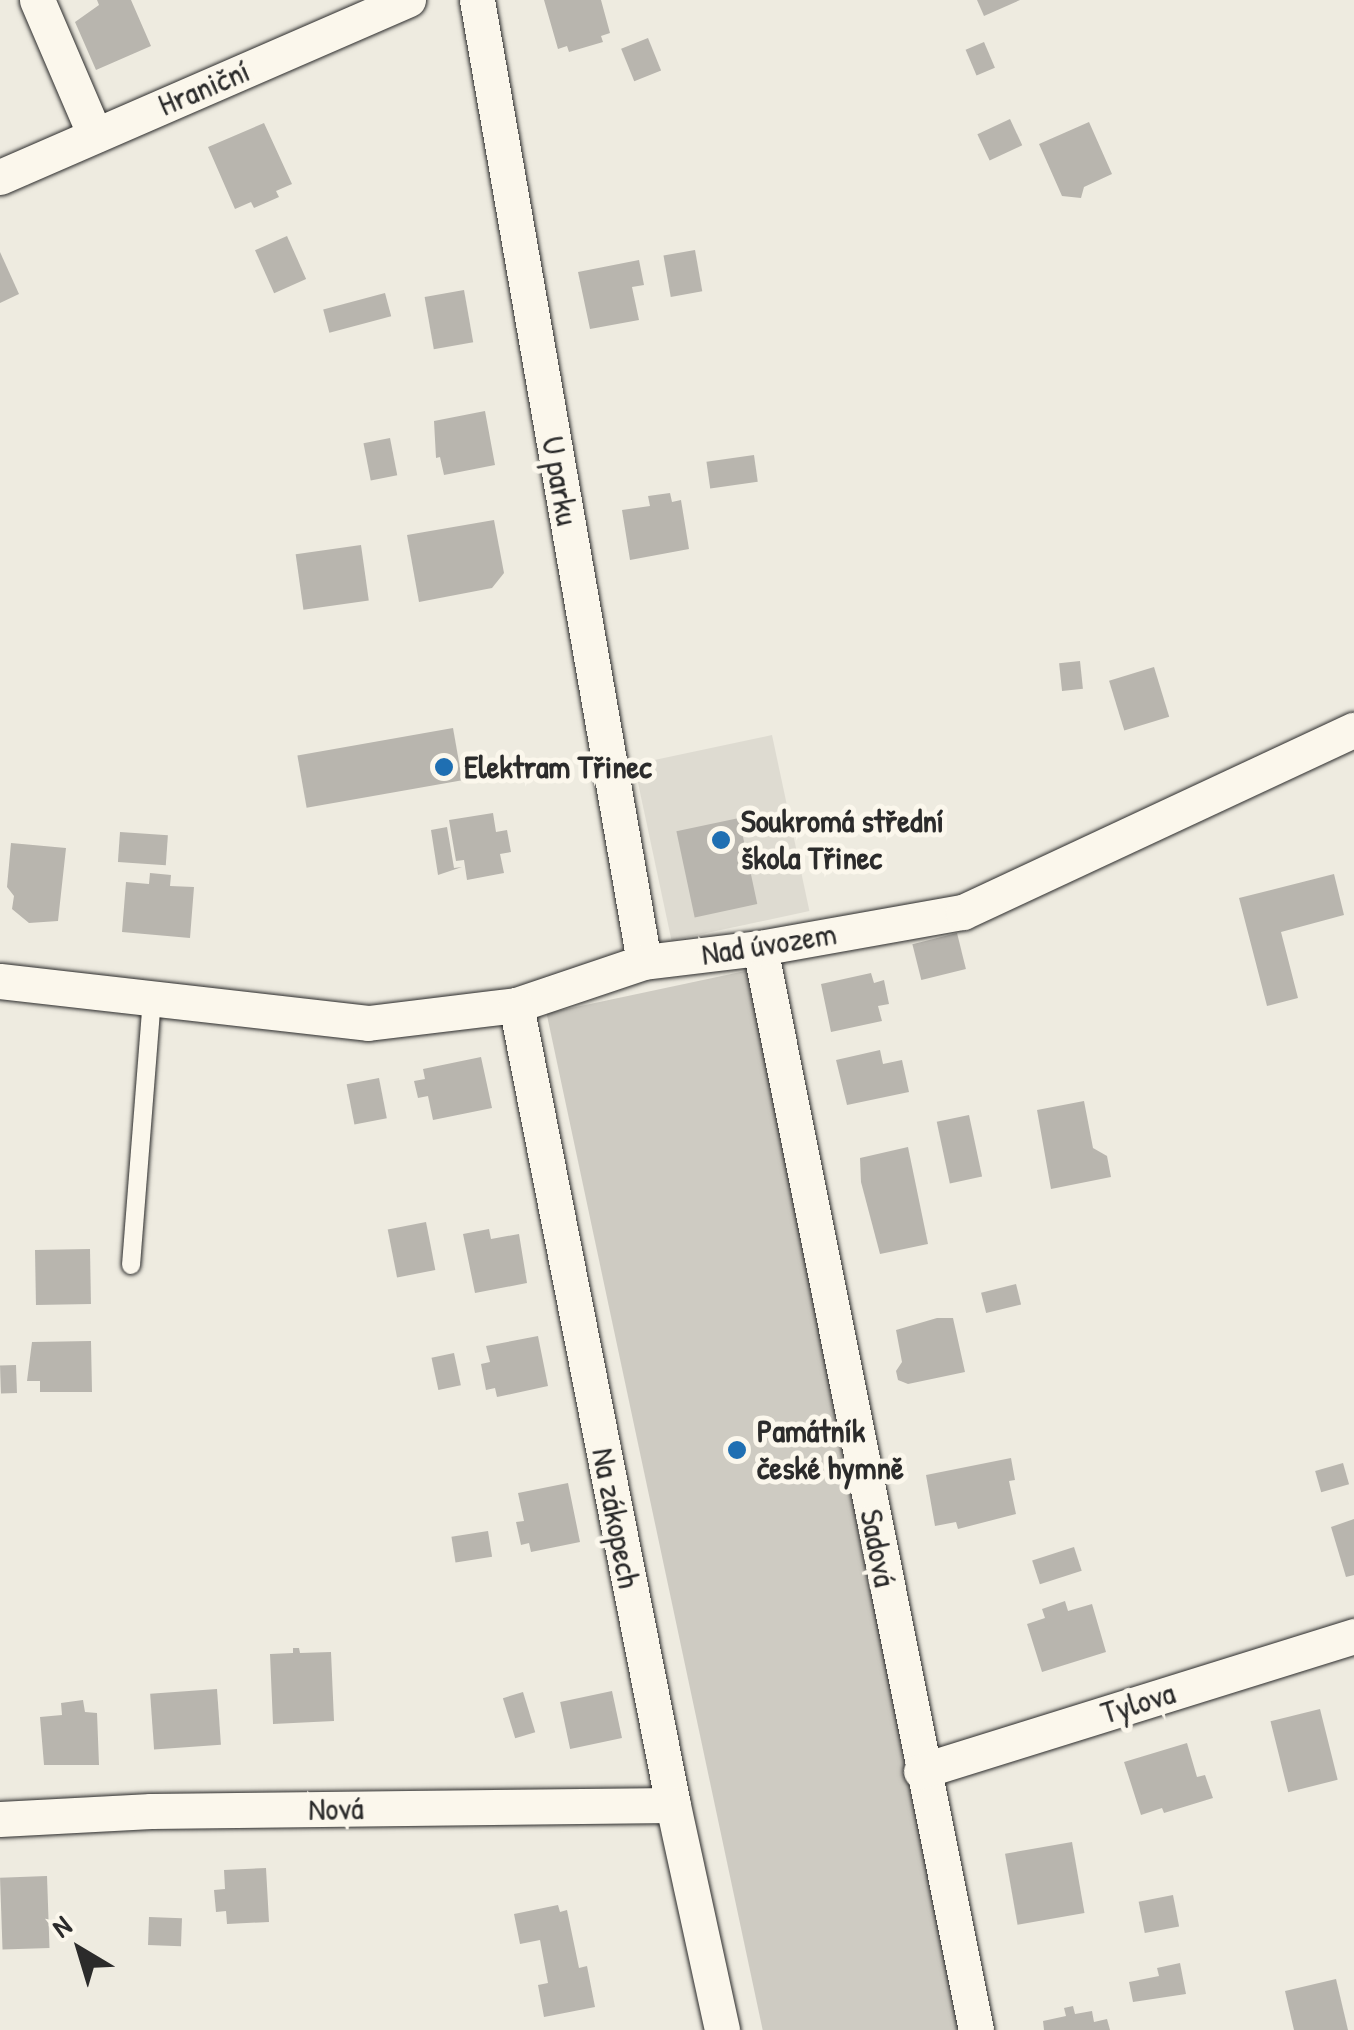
<!DOCTYPE html>
<html>
<head>
<meta charset="utf-8">
<style>
	body { margin:0 }
	#map { position:relative; width:1354px; height:2030px; overflow:hidden; background:#eeebe0; font-family:"Patrick Hand",sans-serif }
	div>[style] { position:absolute }
	.built>* { inset:0; background:#dedbd1; transform-origin:0 0 }
	.green>* { inset:0; background:#cecbc2; transform-origin:0 0 }
	.building>* { inset:0; background:#b8b5ae; transform-origin:0 0 }
	.roads { filter:drop-shadow(0 0 2px #2b2b2b) drop-shadow(0 0 2px #2b2b2b) }
	.lane>* { height:18px; margin:-9px; padding:0 9px; transform-origin:9px; border-radius:9px; background:#fbf7ec }
	.street>* { height:35px; margin:-17.5px; padding:0 17.5px; transform-origin:17.5px; border-radius:17.5px; background:#fbf7ec }
	.dots>* { width:28px; height:28px; translate:-50% -50%; box-sizing:border-box; border:5px solid #fbf7ec; border-radius:50% }
	span { translate:-50% -50%; white-space:nowrap; text-align:center; line-height:1.15; -webkit-text-stroke:10px #fbf7ec; paint-order:stroke }
	.street-label { font-size:32px; color:#2b2b2b }
	.poi-label { font-size:32px; color:#2b2b2b; font-weight:700 }
	.left { translate:0 -50%; text-align:left }
	.north { position:absolute; left:30px; top:1900px; width:100px; height:100px; -webkit-text-stroke:8px #fbf7ec; paint-order:stroke; rotate:322deg; font-size:28px; font-weight:700; line-height:40px; text-align:center; color:#2b2b2b }
	.north::after { content:''; display:block; margin:auto; width:35px; height:45px; background:#2b2b2b; clip-path:polygon(50% 0,100% 100%,50% 72%,0 100%) }
</style>
</head>
<body>
<div id="map">
	<div class="built">
		<div style="left:772px;top:735px;width:180px;height:141px;rotate:78deg"></div>
	</div>
	<div class="green">
		<div style="left:750px;top:970px;width:1082px;height:208px;rotate:78deg"></div>
	</div>
	<div class="building">
		<div style="clip-path:polygon(97px 0,131px 0,151px 46px,96px 70px,75px 22px,99px 5px)"></div>
		<div style="clip-path:polygon(544px 0,601px 0,610px 33px,601px 36px,603px 42px,569px 52px,567px 46px,558px 49px)"></div>
		<div style="clip-path:polygon(977px 0,1020px 0,984px 16px)"></div>
		<div style="left:648px;top:38px;width:35px;height:29px;rotate:68deg"></div>
		<div style="left:984px;top:42px;width:28px;height:20px;rotate:67deg"></div>
		<div style="left:1010px;top:119px;width:29px;height:36px;rotate:65deg"></div>
		<div style="clip-path:polygon(1089px 122px,1112px 174px,1084px 187px,1081px 198px,1062px 196px,1039px 144px)"></div>
		<div style="clip-path:polygon(264px 123px,292px 184px,276px 191px,279px 197px,254px 208px,251px 202px,235px 209px,208px 147px)"></div>
		<div style="left:287px;top:236px;width:47px;height:35px;rotate:66deg"></div>
		<div style="left:695px;top:250px;width:42px;height:32px;rotate:80deg"></div>
		<div style="clip-path:polygon(0 252px,19px 294px,0 303px)"></div>
		<div style="clip-path:polygon(639px 260px,644px 285px,632px 287px,639px 320px,590px 329px,578px 272px)"></div>
		<div style="left:464px;top:290px;width:53px;height:40px;rotate:80deg"></div>
		<div style="left:385px;top:293px;width:24px;height:64px;rotate:75deg"></div>
		<div style="clip-path:polygon(485px 411px,495px 465px,444px 475px,440px 457px,436px 458px,434px 421px)"></div>
		<div style="left:390px;top:438px;width:38px;height:27px;rotate:79deg"></div>
		<div style="left:754px;top:455px;width:27px;height:48px;rotate:82deg"></div>
		<div style="clip-path:polygon(670px 493px,672px 502px,681px 500px,689px 549px,630px 560px,622px 510px,650px 506px,648px 496px)"></div>
		<div style="clip-path:polygon(494px 520px,504px 573px,492px 588px,419px 602px,407px 535px)"></div>
		<div style="left:361px;top:545px;width:56px;height:66px;rotate:82deg"></div>
		<div style="left:1080px;top:661px;width:28px;height:21px;rotate:84deg"></div>
		<div style="left:1154px;top:667px;width:52px;height:47px;rotate:73deg"></div>
		<div style="left:453px;top:728px;width:53px;height:158px;rotate:80deg"></div>
		<div style="clip-path:polygon(493px 813px,496px 832px,507px 830px,511px 852px,500px 854px,504px 873px,467px 880px,464px 860px,456px 861px,449px 820px)"></div>
		<div style="left:739px;top:818px;width:88px;height:64px;rotate:78deg"></div>
		<div style="clip-path:polygon(447px 827px,454px 868px,462px 867px,438px 875px,431px 830px)"></div>
		<div style="left:120px;top:832px;width:48px;height:30px;rotate:4deg"></div>
		<div style="clip-path:polygon(11px 843px,66px 848px,58px 921px,29px 923px,12px 909px,14px 896px,7px 887px)"></div>
		<div style="clip-path:polygon(150px 873px,171px 875px,170px 886px,194px 887px,190px 938px,122px 932px,126px 882px,149px 884px)"></div>
		<div style="clip-path:polygon(1334px 874px,1344px 915px,1281px 932px,1298px 998px,1267px 1006px,1239px 898px)"></div>
		<div style="left:957px;top:933px;width:37px;height:46px;rotate:76deg"></div>
		<div style="clip-path:polygon(871px 973px,874px 983px,884px 980px,889px 1004px,878px 1006px,882px 1021px,831px 1032px,821px 984px)"></div>
		<div style="clip-path:polygon(880px 1050px,883px 1064px,902px 1060px,909px 1092px,847px 1105px,836px 1060px)"></div>
		<div style="clip-path:polygon(481px 1057px,492px 1108px,433px 1120px,428px 1096px,418px 1098px,414px 1081px,425px 1079px,423px 1069px)"></div>
		<div style="left:379px;top:1078px;width:41px;height:33px;rotate:79deg"></div>
		<div style="clip-path:polygon(1084px 1101px,1093px 1148px,1107px 1156px,1111px 1177px,1051px 1189px,1037px 1110px)"></div>
		<div style="left:969px;top:1115px;width:63px;height:33px;rotate:78deg"></div>
		<div style="clip-path:polygon(908px 1147px,928px 1244px,880px 1254px,861px 1182px,860px 1158px)"></div>
		<div style="left:426px;top:1222px;width:49px;height:39px;rotate:79deg"></div>
		<div style="clip-path:polygon(489px 1229px,491px 1239px,519px 1234px,527px 1283px,475px 1293px,463px 1234px)"></div>
		<div style="left:90px;top:1249px;width:55px;height:55px;rotate:89deg"></div>
		<div style="left:1016px;top:1284px;width:21px;height:36px;rotate:76deg"></div>
		<div style="clip-path:polygon(937px 1318px,953px 1318px,965px 1372px,908px 1384px,898px 1380px,896px 1371px,902px 1362px,896px 1330px)"></div>
		<div style="clip-path:polygon(538px 1336px,548px 1386px,497px 1397px,495px 1388px,486px 1390px,481px 1364px,490px 1362px,486px 1346px)"></div>
		<div style="clip-path:polygon(91px 1341px,92px 1392px,40px 1392px,40px 1381px,27px 1381px,32px 1342px)"></div>
		<div style="left:454px;top:1353px;width:33px;height:23px;rotate:78deg"></div>
		<div style="left:16px;top:1365px;width:28px;height:16px;rotate:88deg"></div>
		<div style="clip-path:polygon(1011px 1458px,1015px 1480px,1009px 1481px,1016px 1514px,958px 1529px,956px 1522px,935px 1526px,926px 1475px)"></div>
		<div style="left:1343px;top:1463px;width:22px;height:29px;rotate:74deg"></div>
		<div style="clip-path:polygon(568px 1483px,580px 1542px,531px 1552px,529px 1543px,521px 1545px,516px 1522px,524px 1521px,518px 1493px)"></div>
		<div style="clip-path:polygon(1354px 1519px,1354px 1575px,1346px 1577px,1331px 1527px)"></div>
		<div style="left:488px;top:1531px;width:26px;height:37px;rotate:81deg"></div>
		<div style="left:1074px;top:1547px;width:25px;height:44px;rotate:72deg"></div>
		<div style="clip-path:polygon(1065px 1601px,1068px 1611px,1092px 1604px,1106px 1652px,1042px 1672px,1027px 1624px,1045px 1618px,1042px 1609px)"></div>
		<div style="clip-path:polygon(293px 1648px,299px 1648px,300px 1653px,331px 1652px,334px 1721px,273px 1724px,270px 1654px,293px 1653px)"></div>
		<div style="left:217px;top:1689px;width:56px;height:67px;rotate:86deg"></div>
		<div style="left:612px;top:1691px;width:48px;height:53px;rotate:78deg"></div>
		<div style="left:523px;top:1692px;width:42px;height:21px;rotate:73deg"></div>
		<div style="clip-path:polygon(83px 1700px,85px 1712px,97px 1713px,99px 1765px,44px 1765px,40px 1717px,62px 1715px,61px 1703px)"></div>
		<div style="left:1320px;top:1709px;width:73px;height:51px;rotate:76deg"></div>
		<div style="clip-path:polygon(1187px 1743px,1197px 1777px,1205px 1775px,1213px 1798px,1164px 1813px,1162px 1808px,1141px 1815px,1124px 1762px)"></div>
		<div style="left:1072px;top:1842px;width:72px;height:68px;rotate:80deg"></div>
		<div style="clip-path:polygon(266px 1868px,269px 1922px,227px 1924px,226px 1911px,216px 1912px,214px 1890px,225px 1889px,224px 1870px)"></div>
		<div style="left:47px;top:1876px;width:72px;height:47px;rotate:88deg"></div>
		<div style="left:1173px;top:1895px;width:32px;height:35px;rotate:79deg"></div>
		<div style="clip-path:polygon(558px 1905px,560px 1912px,567px 1910px,579px 1968px,587px 1966px,595px 2007px,544px 2017px,538px 1985px,548px 1983px,540px 1940px,520px 1944px,514px 1914px)"></div>
		<div style="left:149px;top:1917px;width:33px;height:28px;rotate:2deg"></div>
		<div style="clip-path:polygon(1180px 1963px,1186px 1994px,1133px 2002px,1129px 1982px,1159px 1976px,1157px 1968px)"></div>
		<div style="clip-path:polygon(1336px 1979px,1348px 2030px,1294px 2030px,1285px 1991px)"></div>
		<div style="clip-path:polygon(1073px 2006px,1075px 2014px,1092px 2011px,1094px 2022px,1107px 2019px,1110px 2030px,1044px 2030px,1043px 2021px,1066px 2016px,1064px 2008px)"></div>
	</div>
	<div class="roads">
		<div class="lane">
			<div style="left:131px;top:1265px;width:266px;rotate:-85.5deg"></div>
		</div>
		<div class="street">
			<div style="left:37px;top:0;width:147px;rotate:66.8deg"></div>
			<div style="left:477px;top:0;width:976px;rotate:80.15deg"></div>
			<div style="left:0;top:177px;width:445px;rotate:-23.5deg"></div>
			<div style="left:760px;top:948px;width:1103px;rotate:78.71deg"></div>
			<div style="left:0;top:981px;width:370px;rotate:6.5deg"></div>
			<div style="left:368px;top:1023px;width:149px;rotate:-6.9deg"></div>
			<div style="left:516px;top:1005px;width:135px;rotate:-18.6deg"></div>
			<div style="left:644px;top:962px;width:117px;rotate:-6.9deg"></div>
			<div style="left:760px;top:948px;width:206px;rotate:-10.1deg"></div>
			<div style="left:963px;top:912px;width:431px;rotate:-25deg"></div>
			<div style="left:516px;top:1005px;width:815px;rotate:78.9deg"></div>
			<div style="left:673px;top:1805px;width:230px;rotate:77.7deg"></div>
			<div style="left:921px;top:1771px;width:454px;rotate:-17.3deg"></div>
			<div style="left:0;top:1819px;width:151px;rotate:-3deg"></div>
			<div style="left:151px;top:1811px;width:522px;rotate:-0.66deg"></div>
		</div>
	</div>
	<div class="dots">
		<div style="left:444px;top:767px;background:#1f6fb2"></div>
		<div style="left:721px;top:840px;background:#1f6fb2"></div>
		<div style="left:737px;top:1450px;background:#1f6fb2"></div>
	</div>
	<div class="street-label">
		<span style="left:204px;top:88px;rotate:-23deg">Hraniční</span>
		<span style="left:560px;top:481px;rotate:80deg">U parku</span>
		<span style="left:769px;top:944px;rotate:-9deg">Nad úvozem</span>
		<span style="left:616px;top:1518px;rotate:79deg">Na zákopech</span>
		<span style="left:878px;top:1548px;rotate:79deg">Sadová</span>
		<span style="left:1138px;top:1703px;rotate:-17deg">Tylova</span>
		<span style="left:336px;top:1809px;rotate:-1deg">Nová</span>
	</div>
	<div class="poi-label">
		<span class="left" style="left:464px;top:767px">Elektram Třinec</span>
		<span class="left" style="left:741px;top:840px">Soukromá střední<br>škola Třinec</span>
		<span class="left" style="left:757px;top:1450px">Památník<br>české hymně</span>
	</div>
	<div class="north">N</div>
</div>
</body>
</html>
